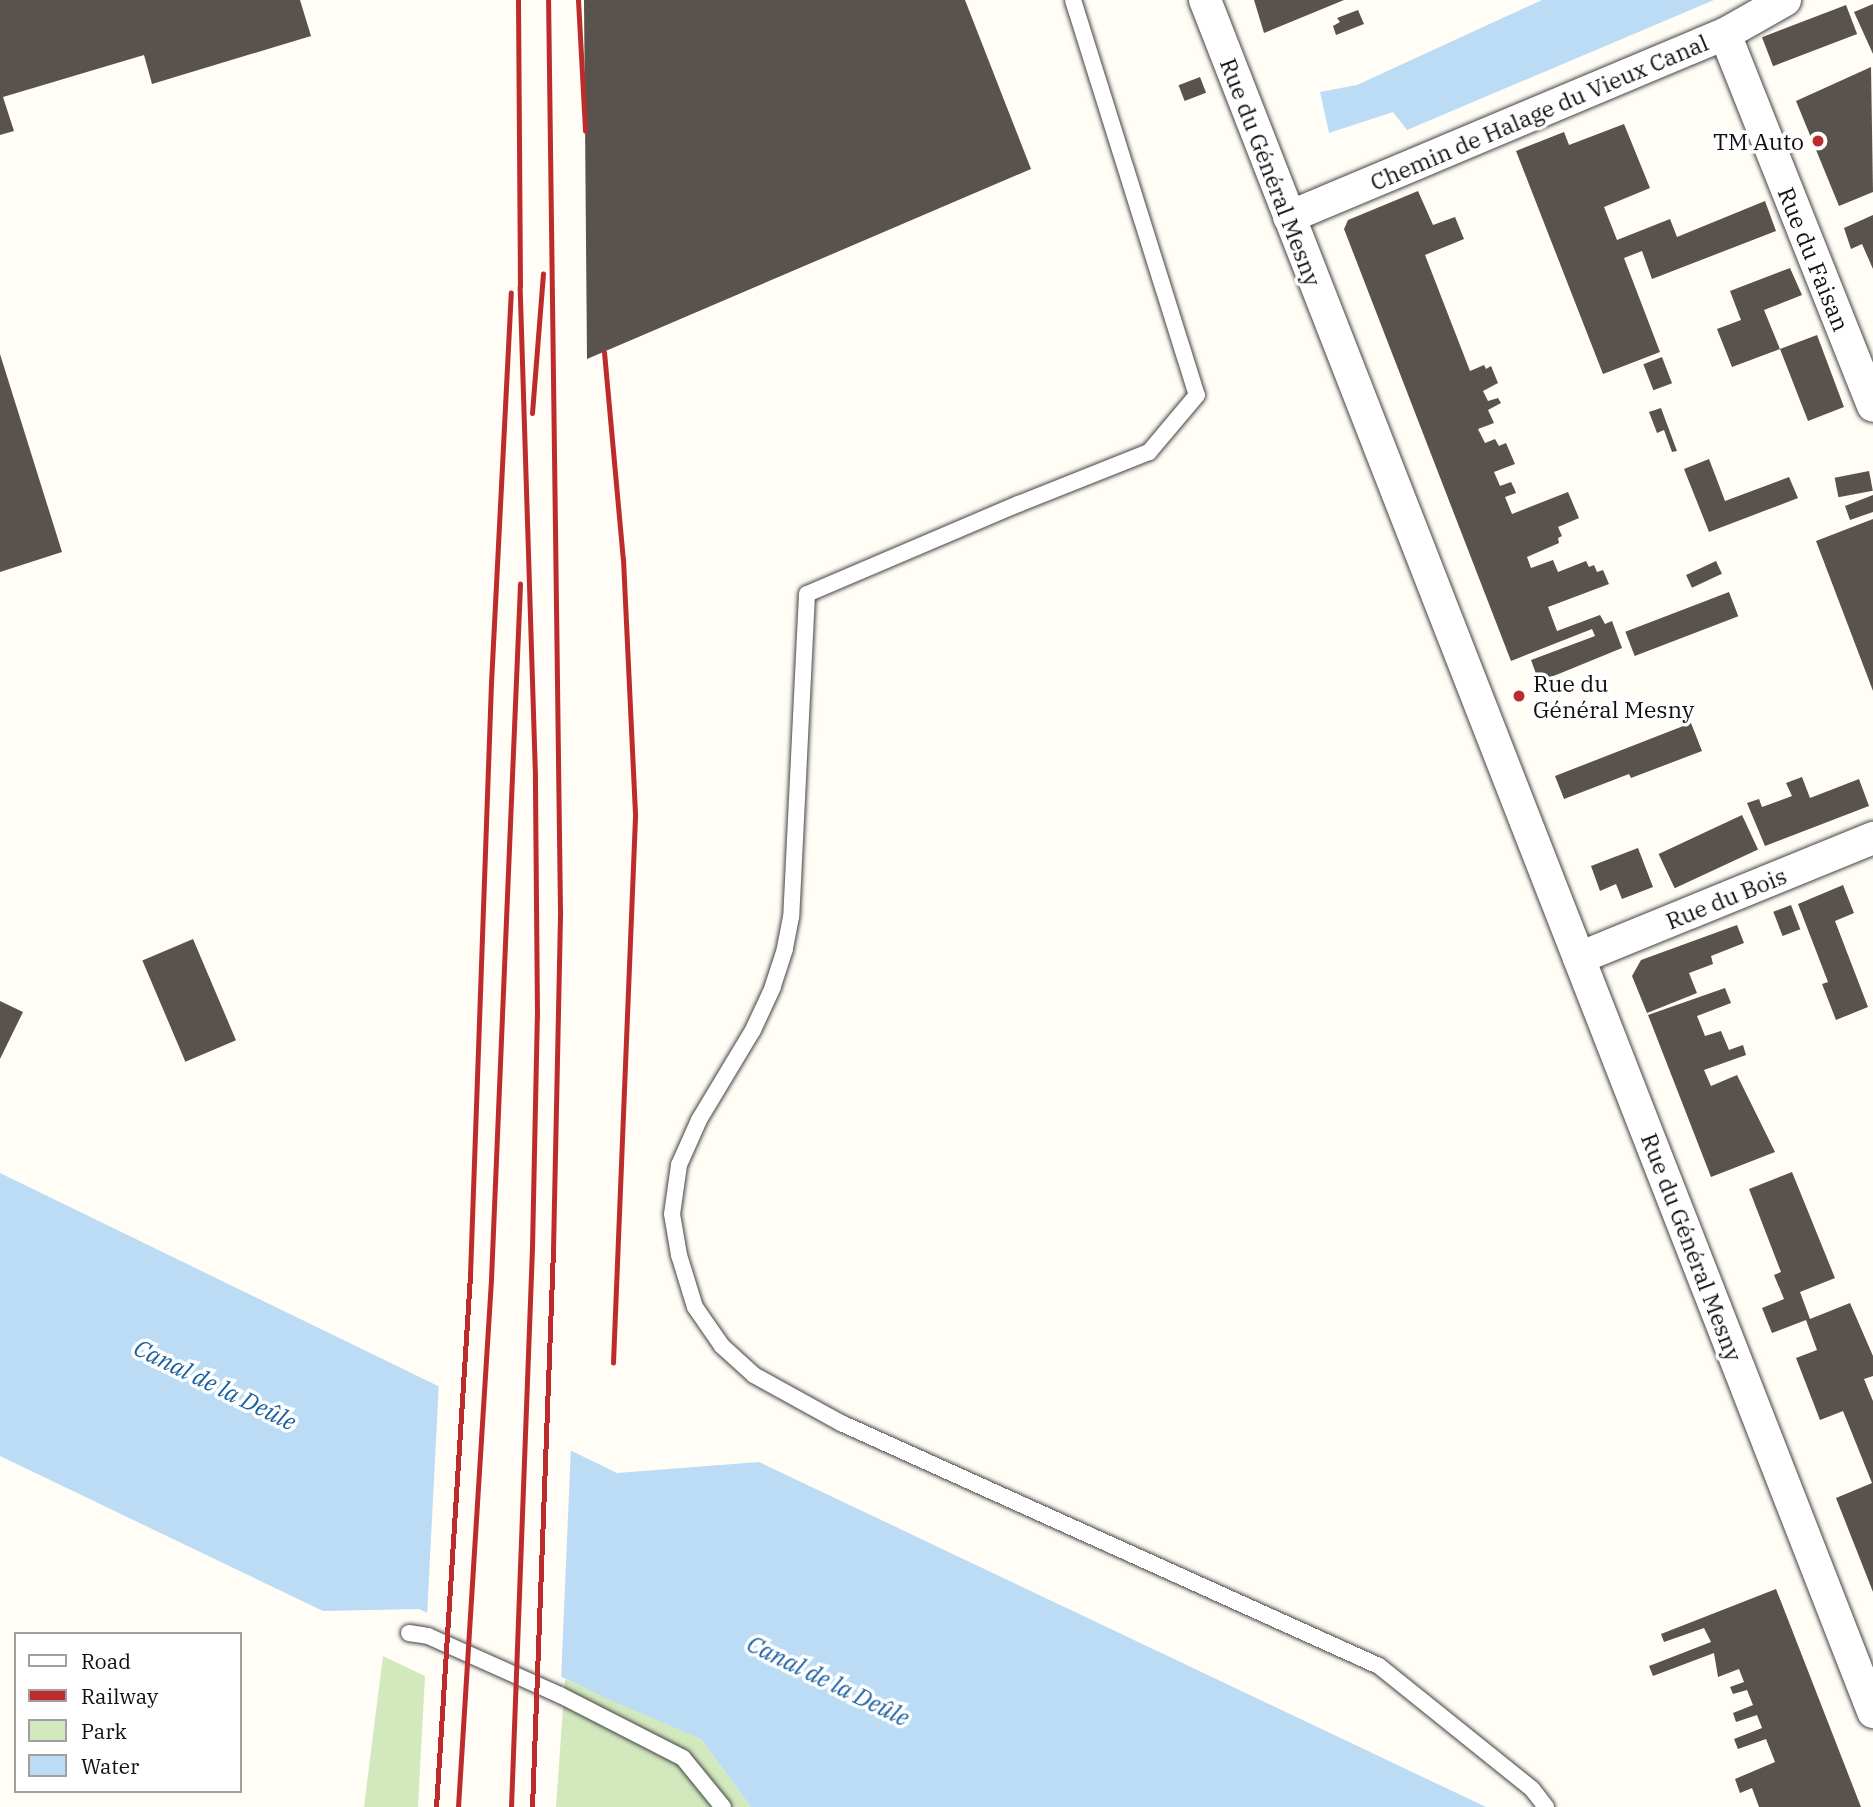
<!DOCTYPE html>
<html>
<head>
<meta charset="utf-8">
<style>
	body { margin:0 }
	#map { position:relative; width:1873px; height:1807px; overflow:hidden; background:#fffdf5; font-family:"IBM Plex Serif",serif }
	div>[style] { position:absolute }
	.green>* { inset:0; background:#d2e9be }
	.water>* { inset:0; background:#bbdcf4 }
	.pier>* { inset:0; background:#fffdf5 }
	.building>* { inset:0; background:#59524d; transform-origin:0 0 }
	.roads { filter:drop-shadow(0 0 2px #444) drop-shadow(0 0 2px #444) }
	.lane>* { height:16px; margin:-8px; padding:0 8px; transform-origin:8px; border-radius:8px; background:#fff }
	.street>* { height:32px; margin:-16px; padding:0 16px; transform-origin:16px; border-radius:16px; background:#fff }
	.rail>* { height:5px; margin:-2.5px; padding:0 2.5px; transform-origin:2.5px; border-radius:2.5px; background:#bd2c2c }
	.dots>* { width:19px; height:19px; translate:-50% -50%; box-sizing:border-box; border:4px solid #fff; border-radius:50% }
	span { translate:-50% -50%; white-space:nowrap; text-align:center; line-height:1.15; -webkit-text-stroke:7px #fff; paint-order:stroke }
	.street-label { font-size:23px; color:#111 }
	.poi-label { font-size:23px; color:#111 }
	.right { translate:-100% -50%; text-align:right }
	.left { translate:0 -50%; text-align:left }
	.water-label { font-size:24px; color:#1c60a0; font-style:italic }
	.legend { position:absolute; left:14px; top:1632px; width:228px; height:161px; box-sizing:border-box; background:#fff; border:2px solid #a0a0a0; margin:0; padding:9px 12px; list-style:none; font-size:21px; color:#111 }
	.legend li { display:flex; align-items:center; gap:14px; height:35px }
	.legend b { width:35px; border:2px solid #a0a0a0 }
</style>
</head>
<body>
<div id="map">
	<div class="green">
		<div style="clip-path:polygon(383px 1656px,425px 1676px,418px 1807px,364px 1807px)"></div>
		<div style="clip-path:polygon(565px 1679px,701px 1739px,751px 1807px,556px 1807px)"></div>
	</div>
	<div class="water">
		<div style="clip-path:polygon(1542px 0,1714px 0,1407px 130px,1393px 112px,1329px 133px,1320px 92px,1357px 85px)"></div>
		<div style="clip-path:polygon(0 1173px,617px 1473px,759px 1462px,1486px 1807px,751px 1807px,701px 1739px,608px 1699px,419px 1609px,323px 1611px,0 1456px)"></div>
	</div>
	<div class="pier">
		<div style="clip-path:polygon(439px 1381px,571px 1446px,561px 1680px,427px 1617px)"></div>
	</div>
	<div class="building">
		<div style="clip-path:polygon(0 0,300px 0,311px 36px,152px 84px,144px 55px,3px 97px,14px 131px,0 135px)"></div>
		<div style="clip-path:polygon(584px 0,965px 0,1031px 169px,587px 359px)"></div>
		<div style="clip-path:polygon(1254px 0,1344px 0,1264px 33px)"></div>
		<div style="clip-path:polygon(1873px 4px,1873px 54px,1854px 12px)"></div>
		<div style="left:1846px;top:5px;width:31px;height:90px;rotate:69deg"></div>
		<div style="clip-path:polygon(1358px 10px,1364px 24px,1336px 35px,1333px 26px,1340px 22px,1337px 18px)"></div>
		<div style="clip-path:polygon(1871px 67px,1873px 192px,1839px 206px,1796px 101px)"></div>
		<div style="left:1200px;top:77px;width:17px;height:23px;rotate:69deg"></div>
		<div style="clip-path:polygon(1624px 124px,1650px 188px,1604px 207px,1617px 240px,1670px 219px,1677px 237px,1765px 201px,1776px 231px,1652px 279px,1642px 251px,1624px 258px,1660px 352px,1603px 374px,1516px 151px,1564px 132px,1569px 145px)"></div>
		<div style="clip-path:polygon(1418px 191px,1433px 225px,1455px 217px,1464px 239px,1425px 255px,1470px 371px,1484px 365px,1486px 369px,1491px 366px,1498px 383px,1483px 391px,1488px 401px,1498px 398px,1501px 403px,1488px 410px,1494px 423px,1478px 429px,1485px 443px,1495px 439px,1499px 446px,1506px 443px,1515px 464px,1494px 472px,1500px 486px,1511px 482px,1514px 488px,1516px 493px,1505px 497px,1512px 514px,1568px 492px,1579px 518px,1558px 527px,1562px 536px,1558px 538px,1559px 543px,1527px 557px,1531px 568px,1553px 560px,1558px 572px,1586px 561px,1589px 567px,1594px 565px,1597px 572px,1603px 570px,1609px 584px,1548px 607px,1557px 631px,1600px 615px,1605px 624px,1612px 621px,1622px 648px,1539px 682px,1531px 660px,1595px 636px,1592px 629px,1511px 661px,1344px 229px,1348px 220px)"></div>
		<div style="clip-path:polygon(1873px 215px,1873px 269px,1862px 244px,1851px 249px,1844px 228px)"></div>
		<div style="clip-path:polygon(1790px 268px,1802px 295px,1764px 310px,1780px 349px,1817px 335px,1844px 407px,1808px 421px,1780px 349px,1732px 367px,1717px 329px,1741px 320px,1730px 291px)"></div>
		<div style="clip-path:polygon(0 354px,62px 552px,0 572px)"></div>
		<div style="left:1662px;top:357px;width:28px;height:20px;rotate:69deg"></div>
		<div style="clip-path:polygon(1661px 408px,1677px 451px,1672px 452px,1664px 430px,1657px 433px,1649px 412px)"></div>
		<div style="clip-path:polygon(1709px 459px,1725px 501px,1789px 477px,1798px 498px,1709px 532px,1684px 469px)"></div>
		<div style="left:1869px;top:471px;width:20px;height:35px;rotate:79deg"></div>
		<div style="clip-path:polygon(1873px 495px,1873px 512px,1850px 520px,1845px 506px)"></div>
		<div style="clip-path:polygon(1873px 519px,1873px 691px,1816px 541px)"></div>
		<div style="left:1716px;top:561px;width:14px;height:33px;rotate:65deg"></div>
		<div style="left:1729px;top:592px;width:26px;height:111px;rotate:69deg"></div>
		<div style="clip-path:polygon(1691px 723px,1702px 751px,1631px 778px,1629px 774px,1564px 799px,1555px 776px)"></div>
		<div style="clip-path:polygon(1802px 777px,1810px 798px,1859px 779px,1869px 806px,1765px 846px,1747px 803px,1759px 799px,1762px 807px,1792px 796px,1786px 783px)"></div>
		<div style="left:1742px;top:815px;width:38px;height:92px;rotate:65deg"></div>
		<div style="clip-path:polygon(1638px 848px,1653px 887px,1622px 899px,1616px 884px,1600px 891px,1591px 866px)"></div>
		<div style="clip-path:polygon(1843px 885px,1854px 913px,1835px 921px,1868px 1007px,1836px 1020px,1822px 984px,1828px 982px,1798px 904px)"></div>
		<div style="left:1791px;top:905px;width:26px;height:19px;rotate:69deg"></div>
		<div style="clip-path:polygon(1737px 925px,1744px 943px,1711px 956px,1713px 964px,1689px 973px,1697px 993px,1647px 1013px,1632px 976px,1641px 960px)"></div>
		<div style="left:193px;top:939px;width:110px;height:55px;rotate:67deg"></div>
		<div style="clip-path:polygon(1725px 988px,1731px 1003px,1697px 1016px,1705px 1036px,1721px 1031px,1729px 1050px,1743px 1045px,1746px 1055px,1704px 1070px,1711px 1086px,1737px 1075px,1775px 1152px,1711px 1177px,1648px 1015px)"></div>
		<div style="clip-path:polygon(0 1001px,23px 1012px,0 1059px)"></div>
		<div style="clip-path:polygon(1792px 1172px,1835px 1278px,1800px 1292px,1810px 1319px,1850px 1303px,1873px 1356px,1873px 1376px,1864px 1379px,1873px 1401px,1873px 1592px,1836px 1498px,1872px 1483px,1843px 1411px,1820px 1420px,1796px 1358px,1817px 1350px,1806px 1320px,1772px 1333px,1762px 1308px,1784px 1299px,1774px 1275px,1781px 1272px,1749px 1189px)"></div>
		<div style="clip-path:polygon(1776px 1589px,1794px 1635px,1861px 1807px,1759px 1807px,1752px 1788px,1740px 1793px,1735px 1779px,1775px 1762px,1766px 1739px,1738px 1749px,1734px 1739px,1762px 1728px,1757px 1715px,1736px 1722px,1733px 1713px,1753px 1705px,1747px 1690px,1733px 1694px,1730px 1687px,1744px 1682px,1739px 1669px,1718px 1677px,1714px 1653px,1653px 1676px,1649px 1666px,1711px 1642px,1704px 1628px,1664px 1642px,1661px 1634px)"></div>
	</div>
	<div class="roads">
		<div class="lane">
			<div style="left:1073px;top:0;width:414px;rotate:72.6deg"></div>
			<div style="left:1197px;top:395px;width:75px;rotate:130.1deg"></div>
			<div style="left:1149px;top:452px;width:141px;rotate:158.3deg"></div>
			<div style="left:1018px;top:504px;width:229px;rotate:156.9deg"></div>
			<div style="left:807px;top:594px;width:323px;rotate:92.8deg"></div>
			<div style="left:791px;top:917px;width:33px;rotate:101deg"></div>
			<div style="left:785px;top:949px;width:40px;rotate:108deg"></div>
			<div style="left:773px;top:987px;width:47px;rotate:114.9deg"></div>
			<div style="left:753px;top:1030px;width:105px;rotate:121deg"></div>
			<div style="left:699px;top:1120px;width:49px;rotate:114deg"></div>
			<div style="left:679px;top:1165px;width:49px;rotate:98.1deg"></div>
			<div style="left:672px;top:1214px;width:42px;rotate:80.3deg"></div>
			<div style="left:679px;top:1255px;width:54px;rotate:72.9deg"></div>
			<div style="left:695px;top:1307px;width:47px;rotate:55.3deg"></div>
			<div style="left:722px;top:1346px;width:43px;rotate:42.2deg"></div>
			<div style="left:754px;top:1375px;width:99px;rotate:28.9deg"></div>
			<div style="left:841px;top:1423px;width:590px;rotate:24.31deg"></div>
			<div style="left:1379px;top:1666px;width:196px;rotate:38.8deg"></div>
			<div style="left:1532px;top:1789px;width:23px;rotate:52deg"></div>
			<div style="left:409px;top:1633px;width:19px;rotate:9deg"></div>
			<div style="left:428px;top:1636px;width:145px;rotate:24.1deg"></div>
			<div style="left:560px;top:1695px;width:138px;rotate:27.1deg"></div>
			<div style="left:683px;top:1758px;width:63px;rotate:50.8deg"></div>
		</div>
		<div class="street">
			<div style="left:1205px;top:0;width:1838px;rotate:68.68deg"></div>
			<div style="left:1725px;top:34px;width:400px;rotate:68.3deg"></div>
			<div style="left:1289px;top:217px;width:473px;rotate:-22.8deg"></div>
			<div style="left:1725px;top:34px;width:69px;rotate:-29.5deg"></div>
			<div style="left:1579px;top:958px;width:318px;rotate:-22.2deg"></div>
		</div>
	</div>
	<div class="rail">
		<div style="left:578px;top:0;width:131px;rotate:86.9deg"></div>
		<div style="left:604px;top:352px;width:208px;rotate:84.8deg"></div>
		<div style="left:623px;top:559px;width:258px;rotate:87.3deg"></div>
		<div style="left:635px;top:817px;width:546px;rotate:92.31deg"></div>
		<div style="left:532px;top:413px;width:140px;rotate:-85.5deg"></div>
		<div style="left:436px;top:1807px;width:533px;rotate:-86.34deg"></div>
		<div style="left:470px;top:1275px;width:592px;rotate:-87.97deg"></div>
		<div style="left:491px;top:683px;width:391px;rotate:-87.1deg"></div>
		<div style="left:458px;top:1807px;width:529px;rotate:-86.42deg"></div>
		<div style="left:491px;top:1279px;width:696px;rotate:-87.61deg"></div>
		<div style="left:511px;top:1807px;width:559px;rotate:-87.85deg"></div>
		<div style="left:532px;top:1248px;width:232px;rotate:-88.8deg"></div>
		<div style="left:537px;top:1016px;width:240px;rotate:-90.5deg"></div>
		<div style="left:535px;top:776px;width:490px;rotate:-91.8deg"></div>
		<div style="left:520px;top:286px;width:286px;rotate:-90.4deg"></div>
		<div style="left:532px;top:1807px;width:557px;rotate:-87.84deg"></div>
		<div style="left:553px;top:1250px;width:339px;rotate:-88.8deg"></div>
		<div style="left:560px;top:911px;width:911px;rotate:-90.75deg"></div>
	</div>
	<div class="dots">
		<div style="left:1818px;top:141px;background:#bd2c2c"></div>
		<div style="left:1519px;top:696px;background:#bd2c2c"></div>
	</div>
	<div class="street-label">
		<span style="left:1539px;top:112px;rotate:-23deg">Chemin de Halage du Vieux Canal</span>
		<span style="left:1271px;top:172px;rotate:69deg">Rue du Général Mesny</span>
		<span style="left:1814px;top:259px;rotate:68deg">Rue du Faisan</span>
		<span style="left:1726px;top:898px;rotate:-22deg">Rue du Bois</span>
		<span style="left:1692px;top:1247px;rotate:69deg">Rue du Général Mesny</span>
	</div>
	<div class="poi-label">
		<span class="right" style="left:1804px;top:141px">TM Auto</span>
		<span class="left" style="left:1533px;top:696px">Rue du<br>Général Mesny</span>
	</div>
	<div class="water-label">
		<span style="left:215px;top:1385px;rotate:26deg">Canal de la Deûle</span>
		<span style="left:828px;top:1681px;rotate:26deg">Canal de la Deûle</span>
	</div>
	<ul class="legend">
	<li><b style="height:9px;background:#fff"></b>Road</li>
	<li><b style="height:9px;background:#bd2c2c"></b>Railway</li>
	<li><b style="height:19px;background:#d2e9be"></b>Park</li>
	<li><b style="height:19px;background:#bbdcf4"></b>Water</li>
	</ul>
</div>
</body>
</html>
